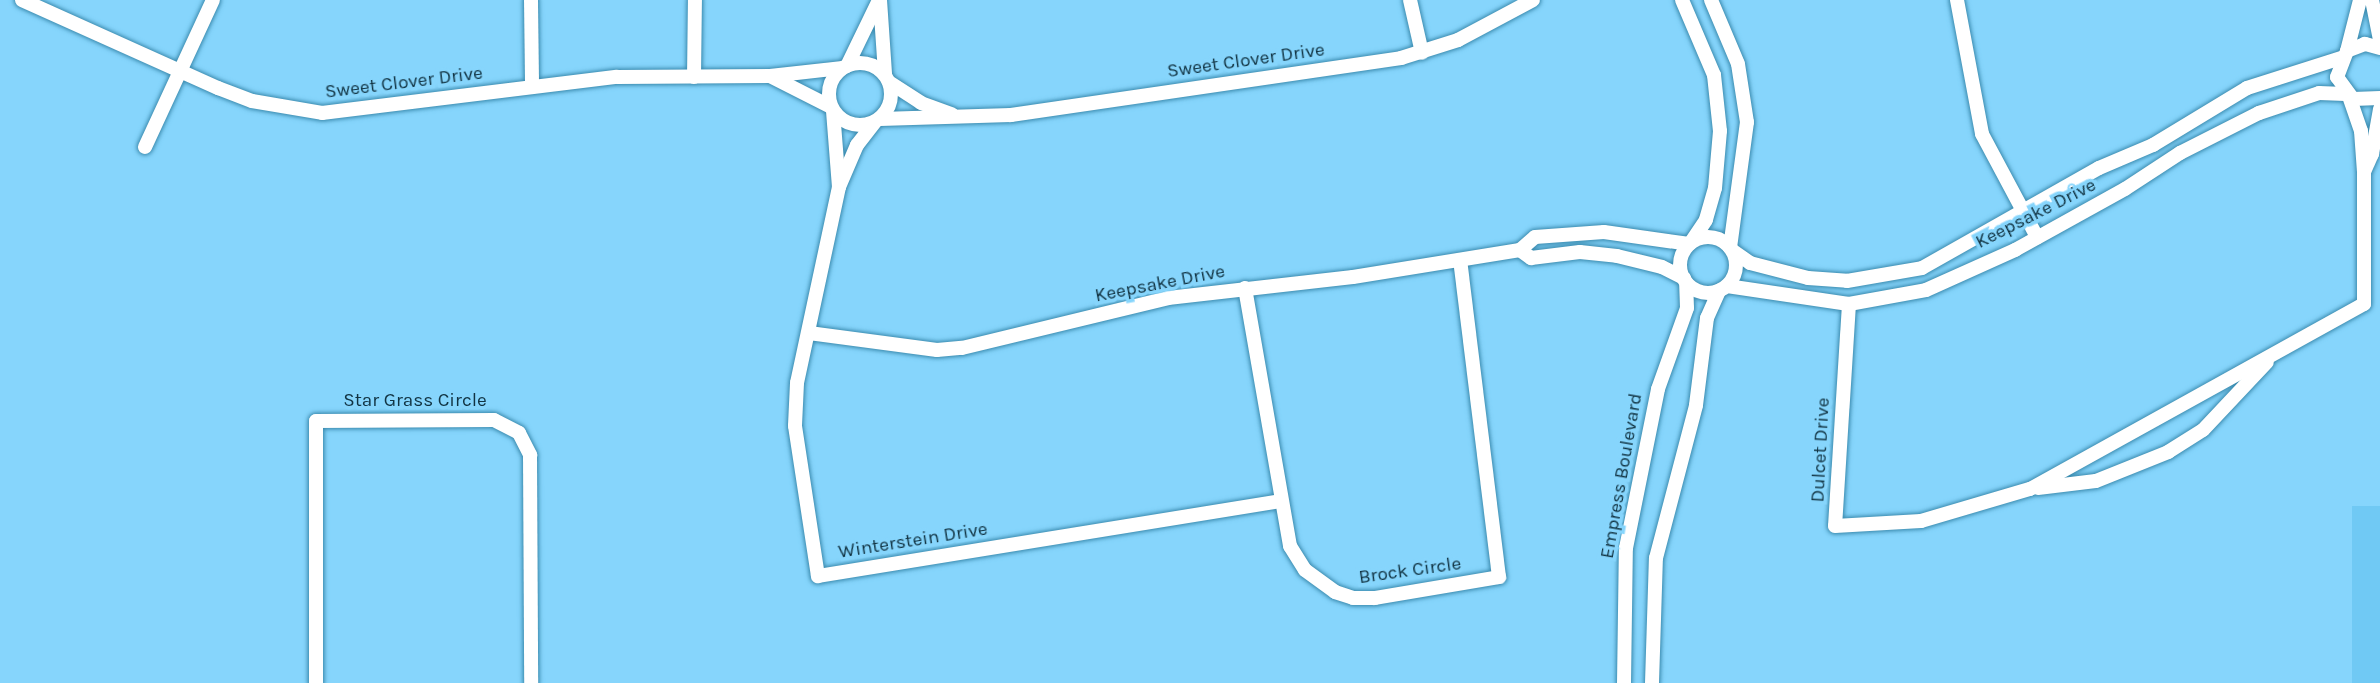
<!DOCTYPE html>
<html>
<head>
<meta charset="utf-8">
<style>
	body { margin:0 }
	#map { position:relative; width:2380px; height:683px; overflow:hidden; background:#86d5fc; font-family:Karla,sans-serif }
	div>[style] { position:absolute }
	.built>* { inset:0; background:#70c9f4; transform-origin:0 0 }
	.roads { filter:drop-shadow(0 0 2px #3b8baf) drop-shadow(0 0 2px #3b8baf) }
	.street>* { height:14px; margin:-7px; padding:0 7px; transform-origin:7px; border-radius:7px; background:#fff }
	.street>.ring { margin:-7px; padding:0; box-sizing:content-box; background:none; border:14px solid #fff; border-radius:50% }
	span { translate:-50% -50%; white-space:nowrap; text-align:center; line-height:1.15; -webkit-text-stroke:7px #86d5fc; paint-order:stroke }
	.street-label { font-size:19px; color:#113342 }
</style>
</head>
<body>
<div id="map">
	<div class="built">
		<div style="left:2352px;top:506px;width:28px;height:177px"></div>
	</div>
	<div class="roads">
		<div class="street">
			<div style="left:22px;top:0;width:215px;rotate:24.2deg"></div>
			<div style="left:218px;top:88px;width:36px;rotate:21deg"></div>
			<div style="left:252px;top:101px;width:71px;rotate:9.7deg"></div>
			<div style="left:322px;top:113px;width:297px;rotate:-7deg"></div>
			<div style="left:617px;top:77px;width:153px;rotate:-0.4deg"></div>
			<div style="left:770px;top:76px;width:73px;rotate:-6.3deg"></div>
			<div style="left:531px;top:0;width:87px;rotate:89.3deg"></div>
			<div style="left:880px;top:0;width:74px;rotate:86.1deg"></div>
			<div style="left:1410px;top:0;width:54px;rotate:77.2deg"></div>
			<div style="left:1682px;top:0;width:82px;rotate:66.9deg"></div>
			<div style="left:1714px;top:75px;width:56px;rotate:83.9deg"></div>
			<div style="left:1720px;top:131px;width:57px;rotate:95deg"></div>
			<div style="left:1715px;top:188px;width:33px;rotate:106deg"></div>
			<div style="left:1706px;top:220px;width:25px;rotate:124deg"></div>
			<div style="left:1711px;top:0;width:69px;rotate:67.1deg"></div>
			<div style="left:1738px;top:64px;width:59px;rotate:81.2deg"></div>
			<div style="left:1747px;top:122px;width:127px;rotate:97.7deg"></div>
			<div style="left:1957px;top:0;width:136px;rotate:79.4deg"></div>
			<div style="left:1982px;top:134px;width:117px;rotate:61.9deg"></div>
			<div style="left:2372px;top:0;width:41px;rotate:78.7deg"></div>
			<div style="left:2380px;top:48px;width:16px;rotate:-165deg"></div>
			<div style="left:2365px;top:44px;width:19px;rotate:159deg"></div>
			<div style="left:2347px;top:51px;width:28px;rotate:111deg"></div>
			<div style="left:2337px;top:77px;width:27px;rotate:54deg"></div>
			<div style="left:2353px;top:99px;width:27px;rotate:-2deg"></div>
			<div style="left:2347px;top:51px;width:53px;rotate:-75.7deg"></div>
			<div class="ring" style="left:829px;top:63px;width:48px;height:48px"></div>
			<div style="left:847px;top:66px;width:73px;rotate:-64.1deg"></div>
			<div style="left:770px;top:76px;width:68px;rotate:26.9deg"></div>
			<div style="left:694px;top:77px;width:77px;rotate:-89.3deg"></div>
			<div style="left:889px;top:82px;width:38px;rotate:33deg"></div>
			<div style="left:921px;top:103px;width:33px;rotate:20deg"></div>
			<div style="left:833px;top:111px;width:76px;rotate:85.5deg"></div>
			<div style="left:880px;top:119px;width:131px;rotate:-1.7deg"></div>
			<div style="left:1011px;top:115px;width:394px;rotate:-8.3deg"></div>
			<div style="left:1401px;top:58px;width:60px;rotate:-17.5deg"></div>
			<div style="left:1458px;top:40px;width:85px;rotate:-28.1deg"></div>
			<div style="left:875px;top:122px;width:29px;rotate:128deg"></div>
			<div style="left:857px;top:145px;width:46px;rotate:113.2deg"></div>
			<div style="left:839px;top:187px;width:200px;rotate:102.1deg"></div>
			<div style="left:797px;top:383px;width:43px;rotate:92.7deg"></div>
			<div style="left:795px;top:426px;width:152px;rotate:81.3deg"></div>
			<div style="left:818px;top:576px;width:469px;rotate:-9.2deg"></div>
			<div style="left:145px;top:147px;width:162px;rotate:-65.2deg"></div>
			<div style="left:2364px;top:172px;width:20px;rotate:-66deg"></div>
			<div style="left:2372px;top:154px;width:46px;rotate:-79.9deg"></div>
			<div class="ring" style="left:1680px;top:237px;width:42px;height:42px"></div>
			<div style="left:1520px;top:250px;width:14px;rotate:36deg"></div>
			<div style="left:1531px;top:258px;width:49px;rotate:-7deg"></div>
			<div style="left:1580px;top:252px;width:37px;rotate:6deg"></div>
			<div style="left:1617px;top:256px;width:46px;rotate:13.7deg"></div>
			<div style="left:1662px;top:267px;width:25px;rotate:27deg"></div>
			<div style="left:1733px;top:251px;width:21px;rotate:35deg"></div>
			<div style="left:1750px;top:263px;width:60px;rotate:14.5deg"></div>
			<div style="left:1808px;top:278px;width:39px;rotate:4deg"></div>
			<div style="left:1847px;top:281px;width:76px;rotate:-9.8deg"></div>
			<div style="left:1922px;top:268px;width:203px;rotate:-29.5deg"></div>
			<div style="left:2099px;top:168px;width:59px;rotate:-23.1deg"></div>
			<div style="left:2153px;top:145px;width:110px;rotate:-31.2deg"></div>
			<div style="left:2247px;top:88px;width:99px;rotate:-17.7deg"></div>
			<div style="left:1727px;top:286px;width:123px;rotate:8.4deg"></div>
			<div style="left:1849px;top:304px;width:78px;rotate:-10.3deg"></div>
			<div style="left:1926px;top:290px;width:98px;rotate:-24.2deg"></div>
			<div style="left:2015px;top:250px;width:126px;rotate:-29deg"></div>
			<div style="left:2125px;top:189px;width:66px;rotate:-33.2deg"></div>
			<div style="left:2180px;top:153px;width:89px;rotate:-26.9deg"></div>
			<div style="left:2259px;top:113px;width:63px;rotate:-18.4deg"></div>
			<div style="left:2319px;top:93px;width:26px;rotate:2deg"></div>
			<div style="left:1245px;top:288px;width:262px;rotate:80.1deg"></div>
			<div style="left:1290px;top:546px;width:28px;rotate:58deg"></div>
			<div style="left:1305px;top:570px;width:37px;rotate:36deg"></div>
			<div style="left:1335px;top:592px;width:19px;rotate:18deg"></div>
			<div style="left:1353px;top:598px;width:22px"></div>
			<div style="left:1375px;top:598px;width:126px;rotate:-9.6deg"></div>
			<div style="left:1499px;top:577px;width:319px;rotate:-97deg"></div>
			<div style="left:1849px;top:304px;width:222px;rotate:93.6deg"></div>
			<div style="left:1835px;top:526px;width:86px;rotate:-3.3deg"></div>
			<div style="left:1921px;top:521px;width:114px;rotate:-16.4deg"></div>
			<div style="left:2030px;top:489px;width:382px;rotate:-29deg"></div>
			<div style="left:2364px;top:304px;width:132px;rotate:-90deg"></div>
			<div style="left:2364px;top:172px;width:41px;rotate:-94.2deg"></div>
			<div style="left:2361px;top:131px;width:36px;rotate:-109deg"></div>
			<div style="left:809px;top:333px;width:129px;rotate:7.6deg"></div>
			<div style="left:937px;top:350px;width:25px;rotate:-5deg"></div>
			<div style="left:962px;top:348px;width:212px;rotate:-13.6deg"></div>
			<div style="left:1168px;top:298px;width:186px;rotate:-6.5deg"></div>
			<div style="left:1353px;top:277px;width:169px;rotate:-9.2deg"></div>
			<div style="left:1520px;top:250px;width:20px;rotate:-41deg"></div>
			<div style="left:1535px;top:237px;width:69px;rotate:-4.1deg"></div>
			<div style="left:1604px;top:232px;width:86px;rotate:8deg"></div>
			<div style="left:2038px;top:488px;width:58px;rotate:-6.9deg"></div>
			<div style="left:2096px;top:481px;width:78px;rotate:-21.9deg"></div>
			<div style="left:2168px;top:452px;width:41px;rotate:-32.2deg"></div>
			<div style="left:2203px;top:430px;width:93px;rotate:-46.7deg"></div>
			<div style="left:316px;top:683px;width:262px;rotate:-90deg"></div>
			<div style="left:316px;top:421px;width:178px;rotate:-0.3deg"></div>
			<div style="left:494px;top:420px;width:28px;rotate:27deg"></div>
			<div style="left:519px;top:433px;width:25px;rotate:63deg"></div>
			<div style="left:530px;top:455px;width:228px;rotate:89.7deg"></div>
			<div style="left:1624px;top:683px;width:135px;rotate:-89.2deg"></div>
			<div style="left:1626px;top:548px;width:162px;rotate:-78.6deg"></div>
			<div style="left:1658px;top:389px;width:86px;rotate:-70.3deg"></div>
			<div style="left:1687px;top:308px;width:26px;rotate:-92deg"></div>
			<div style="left:1652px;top:683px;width:125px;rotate:-88.2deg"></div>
			<div style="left:1656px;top:558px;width:158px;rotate:-75.3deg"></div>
			<div style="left:1696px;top:405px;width:88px;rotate:-82.8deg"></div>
			<div style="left:1707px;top:318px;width:30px;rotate:-66deg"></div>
		</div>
	</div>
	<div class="street-label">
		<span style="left:1246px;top:61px;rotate:-8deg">Sweet Clover Drive</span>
		<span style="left:404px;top:83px;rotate:-7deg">Sweet Clover Drive</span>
		<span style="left:2036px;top:214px;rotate:-27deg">Keepsake Drive</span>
		<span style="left:1160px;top:284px;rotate:-11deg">Keepsake Drive</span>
		<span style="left:415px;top:401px">Star Grass Circle</span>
		<span style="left:1821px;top:450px;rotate:-87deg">Dulcet Drive</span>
		<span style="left:1622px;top:476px;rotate:-80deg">Empress Boulevard</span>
		<span style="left:913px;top:541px;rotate:-9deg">Winterstein Drive</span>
		<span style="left:1410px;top:571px;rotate:-8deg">Brock Circle</span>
	</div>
</div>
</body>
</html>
